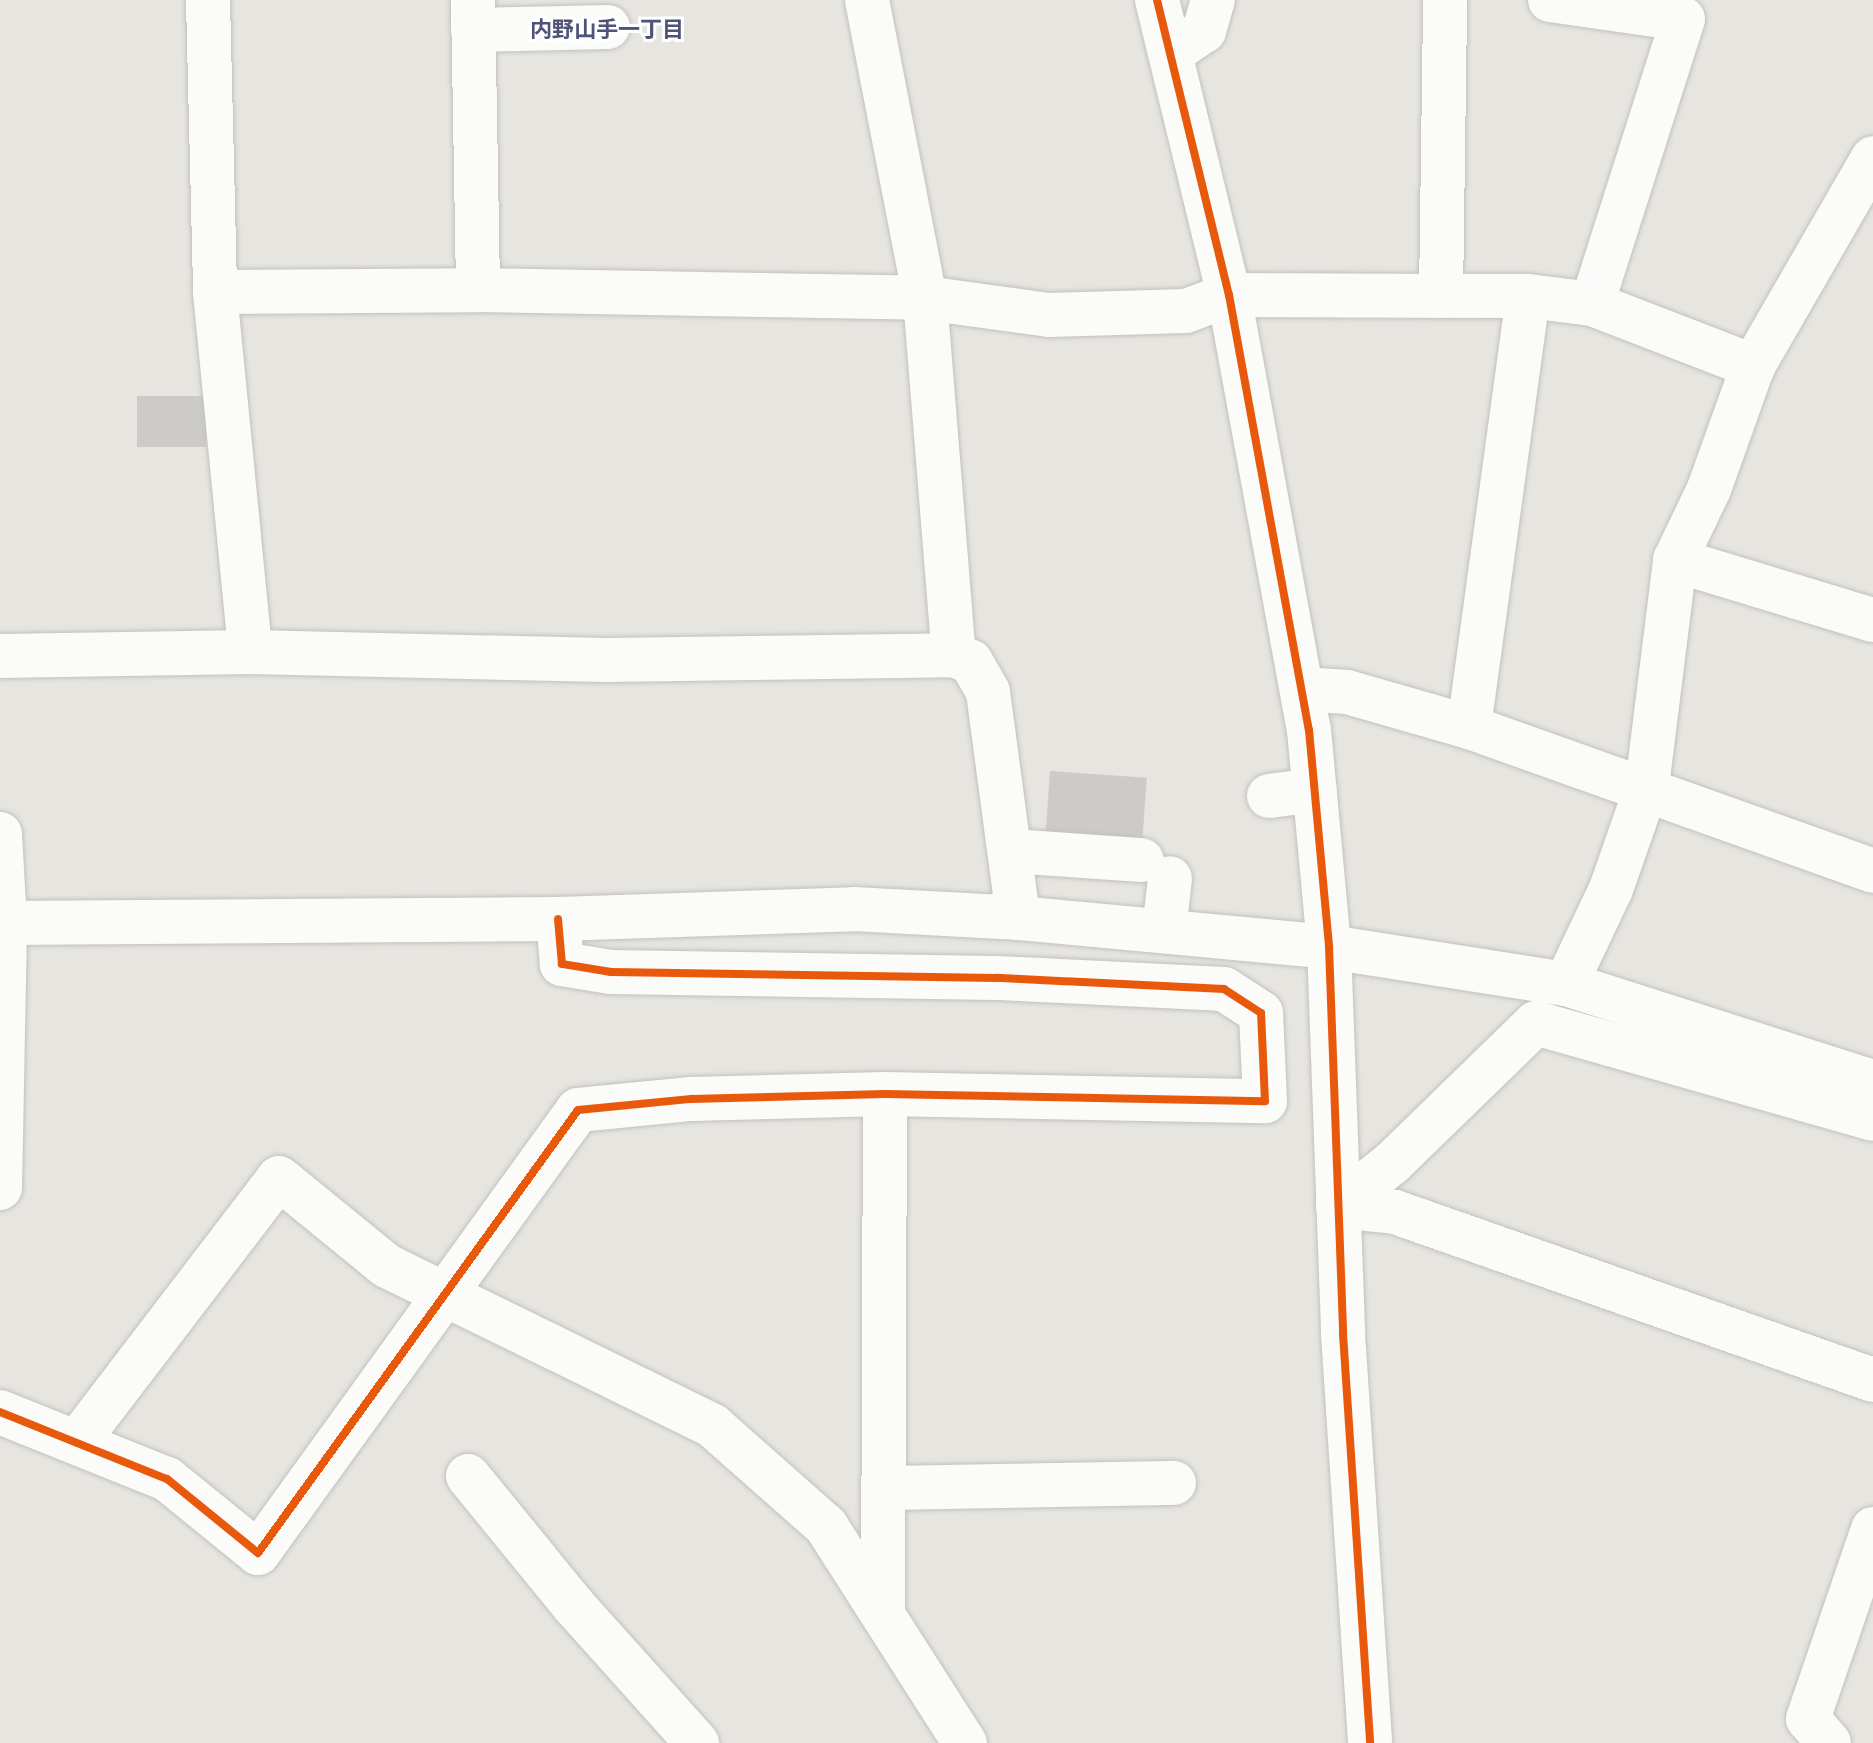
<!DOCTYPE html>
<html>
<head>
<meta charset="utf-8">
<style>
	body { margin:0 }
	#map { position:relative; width:1873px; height:1743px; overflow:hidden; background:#e7e5e0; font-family:Mulish,"Noto Sans JP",sans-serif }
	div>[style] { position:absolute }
	.building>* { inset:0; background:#cccbc7; transform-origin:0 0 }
	.roads { filter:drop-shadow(0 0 2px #c2c1c0) drop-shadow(0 0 2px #c2c1c0) }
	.minor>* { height:44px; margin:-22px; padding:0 22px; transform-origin:22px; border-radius:22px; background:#fbfbfa }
	.cycleway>* { height:8px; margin:-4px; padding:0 4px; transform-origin:4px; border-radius:4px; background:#e8590c }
	span { translate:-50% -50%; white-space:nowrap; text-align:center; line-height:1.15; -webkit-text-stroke:6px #fff; paint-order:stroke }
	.neighbourhood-label { font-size:22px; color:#4f5476; font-weight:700 }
</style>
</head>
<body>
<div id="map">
	<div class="building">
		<div style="left:137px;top:396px;width:69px;height:51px"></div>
		<div style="left:1050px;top:771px;width:97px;height:70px;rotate:4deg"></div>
	</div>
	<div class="roads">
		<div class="minor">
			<div style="left:208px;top:0;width:292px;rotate:88.6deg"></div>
			<div style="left:215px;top:292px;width:362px;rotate:84.4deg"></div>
			<div style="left:473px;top:0;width:290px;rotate:89deg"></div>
			<div style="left:867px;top:0;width:304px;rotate:79deg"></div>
			<div style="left:925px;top:298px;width:358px;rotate:85.4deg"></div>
			<div style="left:1157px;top:0;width:304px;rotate:76.3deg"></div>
			<div style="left:1229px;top:295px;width:442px;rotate:79.6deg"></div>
			<div style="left:1309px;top:730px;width:218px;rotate:84.7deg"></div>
			<div style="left:1329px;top:947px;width:387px;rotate:87.9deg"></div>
			<div style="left:1343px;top:1334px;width:410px;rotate:86.2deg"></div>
			<div style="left:1550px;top:0;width:134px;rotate:8.1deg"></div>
			<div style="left:1683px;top:19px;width:299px;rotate:107.7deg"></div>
			<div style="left:473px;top:30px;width:135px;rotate:-1.3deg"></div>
			<div style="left:1171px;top:53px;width:40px;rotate:-34deg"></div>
			<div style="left:1204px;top:31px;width:32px;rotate:-74deg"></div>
			<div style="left:215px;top:292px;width:263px;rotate:-0.4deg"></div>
			<div style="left:478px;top:290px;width:447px;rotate:1deg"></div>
			<div style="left:925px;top:298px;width:125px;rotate:7.8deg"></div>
			<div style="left:1049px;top:315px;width:137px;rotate:-1.7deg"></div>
			<div style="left:1186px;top:311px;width:46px;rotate:-20.4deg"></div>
			<div style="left:1229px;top:295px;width:299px;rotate:0.2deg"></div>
			<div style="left:1528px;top:296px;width:64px;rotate:7.1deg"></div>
			<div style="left:1592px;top:304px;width:173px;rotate:21.1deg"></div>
			<div style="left:1441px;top:296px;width:296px;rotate:-89.2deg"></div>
			<div style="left:1675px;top:560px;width:207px;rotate:16.9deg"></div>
			<div style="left:0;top:656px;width:250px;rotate:-0.9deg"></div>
			<div style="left:250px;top:652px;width:356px;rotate:1.3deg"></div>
			<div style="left:606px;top:660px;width:348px;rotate:-0.8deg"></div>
			<div style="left:954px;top:655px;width:18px;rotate:22deg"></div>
			<div style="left:971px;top:662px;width:34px;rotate:60deg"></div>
			<div style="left:988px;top:692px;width:228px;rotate:82.4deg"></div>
			<div style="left:1303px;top:689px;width:44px;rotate:3.9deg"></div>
			<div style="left:1347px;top:692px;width:127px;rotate:16deg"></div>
			<div style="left:1469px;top:727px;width:429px;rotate:19.6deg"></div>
			<div style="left:1469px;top:727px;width:435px;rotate:-82.2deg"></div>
			<div style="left:1269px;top:796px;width:46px;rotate:-7.4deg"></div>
			<div style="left:0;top:834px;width:89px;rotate:86.8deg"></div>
			<div style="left:5px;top:923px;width:5px;rotate:180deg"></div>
			<div style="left:1012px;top:851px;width:130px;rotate:4deg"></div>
			<div style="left:1164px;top:931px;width:53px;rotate:-83.5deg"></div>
			<div style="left:1566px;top:984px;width:105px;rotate:-64.7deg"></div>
			<div style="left:1611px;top:889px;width:109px;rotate:-70.7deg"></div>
			<div style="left:1647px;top:786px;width:228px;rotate:-82.9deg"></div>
			<div style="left:1675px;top:560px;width:79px;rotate:-64.4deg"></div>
			<div style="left:1709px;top:489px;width:131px;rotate:-70.3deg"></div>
			<div style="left:1753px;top:366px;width:240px;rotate:-60deg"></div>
			<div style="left:0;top:1188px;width:265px;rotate:-88.9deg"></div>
			<div style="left:5px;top:923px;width:553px;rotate:-0.41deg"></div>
			<div style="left:558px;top:919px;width:296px;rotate:-1.9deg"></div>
			<div style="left:854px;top:909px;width:164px;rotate:3.1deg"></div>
			<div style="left:1018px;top:918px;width:312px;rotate:5.3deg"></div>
			<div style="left:1329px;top:947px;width:240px;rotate:8.9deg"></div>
			<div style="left:1566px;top:984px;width:322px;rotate:17.7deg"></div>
			<div style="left:1338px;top:1206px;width:69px;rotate:-38.5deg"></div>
			<div style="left:1392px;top:1163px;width:201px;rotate:-44.2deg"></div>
			<div style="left:1536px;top:1023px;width:350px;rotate:15.9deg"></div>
			<div style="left:1338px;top:1206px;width:57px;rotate:6deg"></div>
			<div style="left:1395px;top:1212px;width:507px;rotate:19.36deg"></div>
			<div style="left:0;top:1412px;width:180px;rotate:21.9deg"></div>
			<div style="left:167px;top:1479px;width:117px;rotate:39.1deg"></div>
			<div style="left:258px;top:1553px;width:546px;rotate:-54.16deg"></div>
			<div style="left:578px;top:1110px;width:114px;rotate:-5.6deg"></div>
			<div style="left:691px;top:1099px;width:194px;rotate:-1.5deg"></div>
			<div style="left:885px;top:1094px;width:380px;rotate:1.1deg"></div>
			<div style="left:1265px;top:1101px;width:88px;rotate:-92.6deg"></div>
			<div style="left:1261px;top:1013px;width:44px;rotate:-147deg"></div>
			<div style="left:1224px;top:989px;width:228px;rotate:-177.2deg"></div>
			<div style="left:996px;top:978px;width:385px;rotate:-179.1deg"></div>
			<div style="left:611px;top:972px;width:50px;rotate:-170.7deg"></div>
			<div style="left:562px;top:964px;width:45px;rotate:-95.1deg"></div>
			<div style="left:77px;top:1442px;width:332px;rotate:-52.6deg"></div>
			<div style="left:279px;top:1178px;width:139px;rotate:39.2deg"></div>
			<div style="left:387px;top:1266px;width:363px;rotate:26.1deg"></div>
			<div style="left:713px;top:1426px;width:151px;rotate:41.5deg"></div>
			<div style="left:826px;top:1526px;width:258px;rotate:57.4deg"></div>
			<div style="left:468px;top:1476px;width:169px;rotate:50.8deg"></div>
			<div style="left:575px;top:1607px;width:183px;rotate:48.1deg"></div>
			<div style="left:883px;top:1488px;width:291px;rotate:-1deg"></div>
			<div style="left:883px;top:1611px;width:517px;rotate:-89.78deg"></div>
			<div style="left:1829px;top:1743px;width:32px;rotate:-131deg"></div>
			<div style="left:1808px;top:1719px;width:201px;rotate:-71.1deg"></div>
		</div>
	</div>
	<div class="cycleway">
		<div style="left:1157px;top:0;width:304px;rotate:76.3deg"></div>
		<div style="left:1229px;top:295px;width:442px;rotate:79.6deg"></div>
		<div style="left:1309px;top:730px;width:218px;rotate:84.7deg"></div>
		<div style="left:1329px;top:947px;width:387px;rotate:87.9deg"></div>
		<div style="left:1343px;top:1334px;width:410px;rotate:86.2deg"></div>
		<div style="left:0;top:1412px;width:180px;rotate:21.9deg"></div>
		<div style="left:167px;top:1479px;width:117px;rotate:39.1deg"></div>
		<div style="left:258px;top:1553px;width:546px;rotate:-54.16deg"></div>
		<div style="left:578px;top:1110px;width:114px;rotate:-5.6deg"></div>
		<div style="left:691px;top:1099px;width:194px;rotate:-1.5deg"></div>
		<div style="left:885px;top:1094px;width:380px;rotate:1.1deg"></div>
		<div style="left:1265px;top:1101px;width:88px;rotate:-92.6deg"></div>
		<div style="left:1261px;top:1013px;width:44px;rotate:-147deg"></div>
		<div style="left:1224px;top:989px;width:228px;rotate:-177.2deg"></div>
		<div style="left:996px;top:978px;width:385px;rotate:-179.1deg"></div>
		<div style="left:611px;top:972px;width:50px;rotate:-170.7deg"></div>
		<div style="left:562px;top:964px;width:45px;rotate:-95.1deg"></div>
	</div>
	<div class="neighbourhood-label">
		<span style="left:607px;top:30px">内野山手一丁目</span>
	</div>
</div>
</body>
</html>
